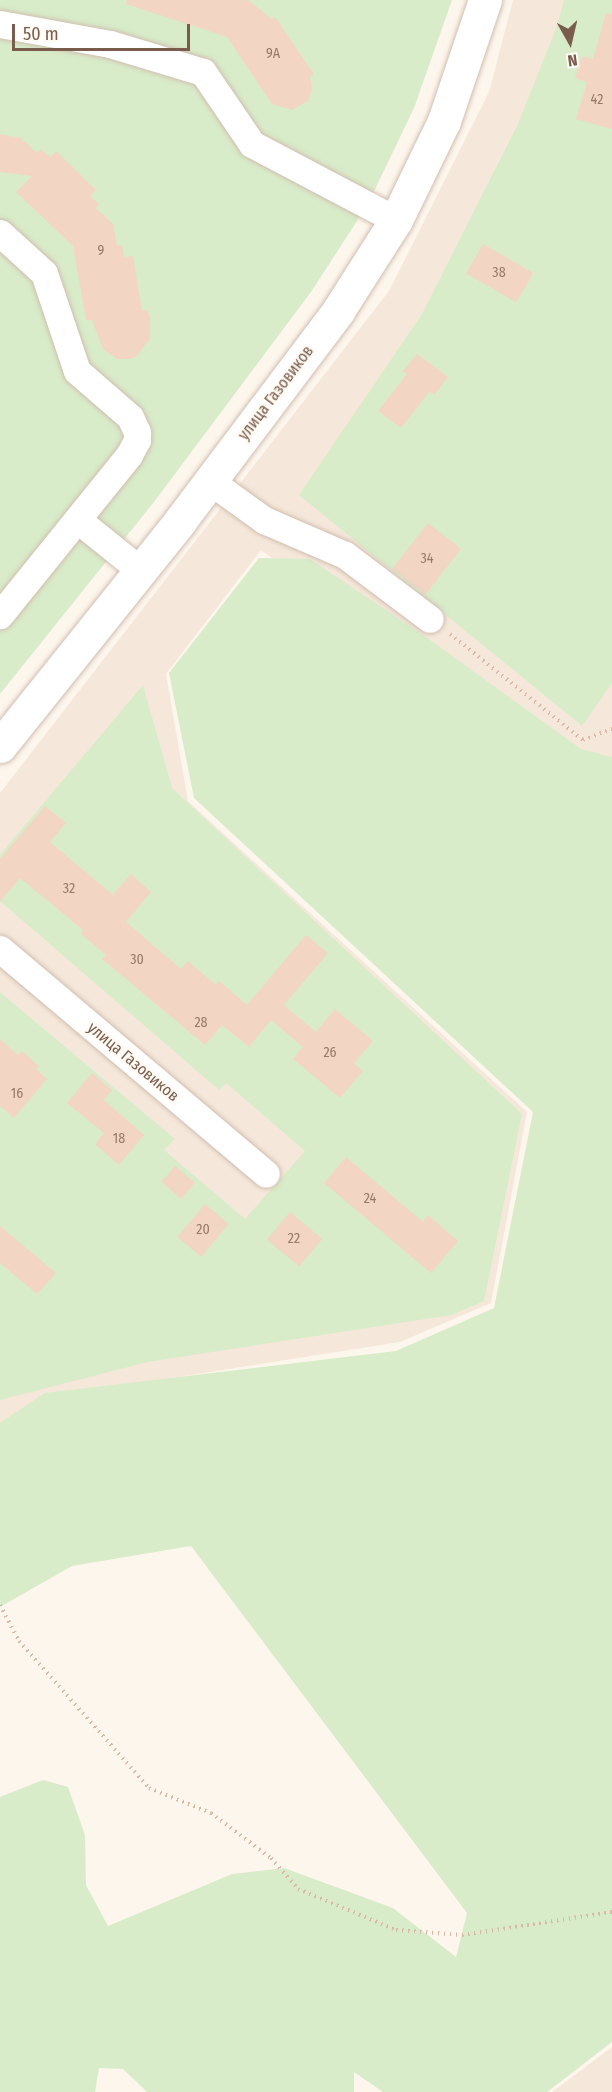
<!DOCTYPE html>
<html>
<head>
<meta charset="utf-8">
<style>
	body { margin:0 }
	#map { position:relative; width:612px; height:2092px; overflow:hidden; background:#fdf6ec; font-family:"Fira Sans Condensed",sans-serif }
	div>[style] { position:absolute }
	.residential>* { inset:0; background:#f5e8da }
	.green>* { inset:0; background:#d8ecc9 }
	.building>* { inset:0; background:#f3d5c3; transform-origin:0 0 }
	.path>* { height:4px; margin-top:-2px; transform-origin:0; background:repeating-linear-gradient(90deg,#d9b8a5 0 1.5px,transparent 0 6px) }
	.roads { filter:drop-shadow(0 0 2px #d1beb0) drop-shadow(0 0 2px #d1beb0) }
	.street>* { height:27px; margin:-13.5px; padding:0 13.5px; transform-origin:13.5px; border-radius:13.5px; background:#fff }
	.secondary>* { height:33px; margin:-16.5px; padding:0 16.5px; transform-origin:16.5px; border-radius:16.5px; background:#fff }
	span { translate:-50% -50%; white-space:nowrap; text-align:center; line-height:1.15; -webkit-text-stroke:4.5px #fffaf3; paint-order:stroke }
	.number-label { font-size:14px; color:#987a6a }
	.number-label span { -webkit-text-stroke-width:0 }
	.street-label { font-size:16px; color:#7a5c4d }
	.north { position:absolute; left:540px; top:12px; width:60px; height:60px; -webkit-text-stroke:4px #fffaf3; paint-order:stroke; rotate:172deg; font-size:16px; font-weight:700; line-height:24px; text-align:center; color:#7a5c4d }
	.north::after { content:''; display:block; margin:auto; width:21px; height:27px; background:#7a5c4d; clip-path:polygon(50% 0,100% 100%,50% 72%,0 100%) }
	.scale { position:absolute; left:12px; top:24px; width:178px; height:27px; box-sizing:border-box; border:3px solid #7a5c4d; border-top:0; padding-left:8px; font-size:18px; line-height:21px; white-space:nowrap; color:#7a5c4d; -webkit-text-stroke:4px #fffaf3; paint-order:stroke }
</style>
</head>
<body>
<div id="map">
	<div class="residential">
		<div style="clip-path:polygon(513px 0,612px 0,612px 813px,261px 550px,166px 674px,188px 801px,527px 1112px,491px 1303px,400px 1342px,46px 1398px,0 1426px,0 793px,389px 291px,489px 92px)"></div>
		<div style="clip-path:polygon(612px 2047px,612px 2092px,552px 2092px)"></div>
	</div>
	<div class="green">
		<div style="clip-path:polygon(0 0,452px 0,414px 108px,368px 204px,311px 292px,154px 502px,0 694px)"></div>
		<div style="clip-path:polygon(564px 0,612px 0,612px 683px,582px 726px,299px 495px,422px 314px,517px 126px,557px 26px)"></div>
		<div style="clip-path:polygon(259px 558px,310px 559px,426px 637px,581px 749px,612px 757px,612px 2042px,547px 2092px,383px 2092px,354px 2072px,354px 2092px,147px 2092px,123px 2069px,99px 2068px,95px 2092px,0 2092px,0 1797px,43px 1780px,68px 1787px,85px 1835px,86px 1885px,108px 1926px,232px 1874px,284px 1868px,393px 1908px,456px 1957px,467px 1913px,191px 1546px,72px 1566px,0 1607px,0 1423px,45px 1393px,396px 1351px,494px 1308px,533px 1112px,194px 798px,169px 673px)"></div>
		<div style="clip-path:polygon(143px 685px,172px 788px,522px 1114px,484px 1301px,452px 1315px,148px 1362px,0 1400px,0 992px,175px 1139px,164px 1150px,245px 1219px,305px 1151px,226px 1083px,219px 1090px,0 901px,0 855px)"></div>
	</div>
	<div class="building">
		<div style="clip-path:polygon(127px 0,248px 0,272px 19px,275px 17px,314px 74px,310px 77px,312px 89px,308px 101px,292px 110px,272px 104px,227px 37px,126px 4px)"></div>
		<div style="clip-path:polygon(606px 13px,612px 14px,612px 129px,576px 119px,587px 82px,575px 78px,582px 56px,593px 59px)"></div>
		<div style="clip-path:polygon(0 134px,21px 138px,37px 153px,41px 149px,50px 157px,56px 151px,96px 190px,90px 196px,99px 204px,96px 208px,113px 224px,117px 246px,122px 245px,124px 257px,133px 256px,142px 311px,147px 310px,150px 317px,150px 338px,137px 356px,131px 359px,117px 359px,103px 349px,92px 320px,86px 320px,73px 246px,16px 192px,32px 176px,0 172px)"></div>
		<div style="left:483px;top:244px;width:58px;height:34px;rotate:30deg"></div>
		<div style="clip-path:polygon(417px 354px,448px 377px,434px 395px,430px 391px,401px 428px,378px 411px,407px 374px,403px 371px)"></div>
		<div style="left:428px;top:523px;width:42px;height:58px;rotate:38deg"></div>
		<div style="clip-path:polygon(45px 806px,66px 823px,50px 842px,113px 895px,131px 874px,151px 892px,126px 922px,181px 969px,188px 961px,216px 985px,219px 981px,247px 1005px,306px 935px,328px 953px,284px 1005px,316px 1032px,335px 1009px,373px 1041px,354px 1063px,363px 1071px,340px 1098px,293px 1059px,303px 1047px,271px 1020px,249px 1047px,222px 1025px,205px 1045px,102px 959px,106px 955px,81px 934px,83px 930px,20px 878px,0 902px,0 859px)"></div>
		<div style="clip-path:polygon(0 1039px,18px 1055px,22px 1051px,39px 1066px,36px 1069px,47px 1079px,14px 1118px,0 1106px)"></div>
		<div style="clip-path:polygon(92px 1073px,112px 1090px,104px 1100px,144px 1135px,119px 1165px,95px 1144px,104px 1133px,67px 1103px)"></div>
		<div style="clip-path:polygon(346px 1157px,423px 1222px,428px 1215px,458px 1241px,431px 1273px,324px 1183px)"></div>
		<div style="left:175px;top:1166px;width:26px;height:21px;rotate:40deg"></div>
		<div style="left:205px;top:1204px;width:31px;height:43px;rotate:40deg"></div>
		<div style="left:290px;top:1212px;width:42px;height:36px;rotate:40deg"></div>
		<div style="clip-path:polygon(0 1226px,56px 1273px,37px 1294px,0 1263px)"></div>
	</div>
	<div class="path">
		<div style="left:450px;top:634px;width:170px;rotate:38.6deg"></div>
		<div style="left:583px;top:740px;width:31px;rotate:-21deg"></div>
		<div style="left:0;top:1605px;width:41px;rotate:62.2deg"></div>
		<div style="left:19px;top:1641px;width:196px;rotate:48.5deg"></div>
		<div style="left:149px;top:1788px;width:67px;rotate:22deg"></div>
		<div style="left:211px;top:1813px;width:75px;rotate:36.9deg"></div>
		<div style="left:271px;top:1858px;width:41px;rotate:48.9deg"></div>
		<div style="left:298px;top:1889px;width:106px;rotate:22.7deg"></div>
		<div style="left:396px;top:1930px;width:66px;rotate:4.3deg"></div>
		<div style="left:462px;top:1935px;width:152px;rotate:-8.7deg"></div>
	</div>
	<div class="roads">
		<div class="street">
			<div style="left:0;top:24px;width:112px;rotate:10.3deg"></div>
			<div style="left:110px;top:44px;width:97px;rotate:16.8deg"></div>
			<div style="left:203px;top:72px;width:87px;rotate:55.8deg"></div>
			<div style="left:252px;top:144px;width:163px;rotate:27.8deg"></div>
			<div style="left:0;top:233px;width:59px;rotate:42.3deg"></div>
			<div style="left:44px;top:273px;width:103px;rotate:71.4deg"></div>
			<div style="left:77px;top:371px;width:70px;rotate:41deg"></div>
			<div style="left:130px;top:417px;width:17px;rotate:65deg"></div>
			<div style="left:137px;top:432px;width:8px;rotate:90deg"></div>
			<div style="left:137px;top:440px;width:17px;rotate:118deg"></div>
			<div style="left:129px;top:455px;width:206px;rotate:128.9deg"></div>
			<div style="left:210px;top:481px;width:67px;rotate:35.8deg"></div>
			<div style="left:264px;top:520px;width:88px;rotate:23.4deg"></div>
			<div style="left:345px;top:555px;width:106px;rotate:37deg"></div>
			<div style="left:78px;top:520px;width:80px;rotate:38.9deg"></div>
			<div style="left:0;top:949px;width:348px;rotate:40.2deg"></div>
		</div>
		<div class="secondary">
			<div style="left:0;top:746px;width:288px;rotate:-51.3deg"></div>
			<div style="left:180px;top:521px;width:263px;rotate:-53deg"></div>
			<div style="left:338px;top:311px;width:108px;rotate:-57.5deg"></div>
			<div style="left:396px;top:220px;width:110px;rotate:-64.1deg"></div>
			<div style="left:444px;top:121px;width:128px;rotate:-71.3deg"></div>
		</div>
	</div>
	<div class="number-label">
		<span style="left:273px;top:54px">9А</span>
		<span style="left:597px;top:100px">42</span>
		<span style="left:101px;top:251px">9</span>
		<span style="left:499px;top:273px">38</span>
		<span style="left:427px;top:559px">34</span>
		<span style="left:69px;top:889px">32</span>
		<span style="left:137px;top:960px">30</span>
		<span style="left:201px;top:1023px">28</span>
		<span style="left:330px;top:1053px">26</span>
		<span style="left:17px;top:1094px">16</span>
		<span style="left:119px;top:1139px">18</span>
		<span style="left:370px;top:1199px">24</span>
		<span style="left:203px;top:1230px">20</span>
		<span style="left:294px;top:1239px">22</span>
	</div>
	<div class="street-label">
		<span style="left:276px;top:393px;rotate:-53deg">улица Газовиков</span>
		<span style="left:133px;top:1062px;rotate:40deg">улица Газовиков</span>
	</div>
	<div class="north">N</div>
	<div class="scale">50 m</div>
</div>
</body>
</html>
